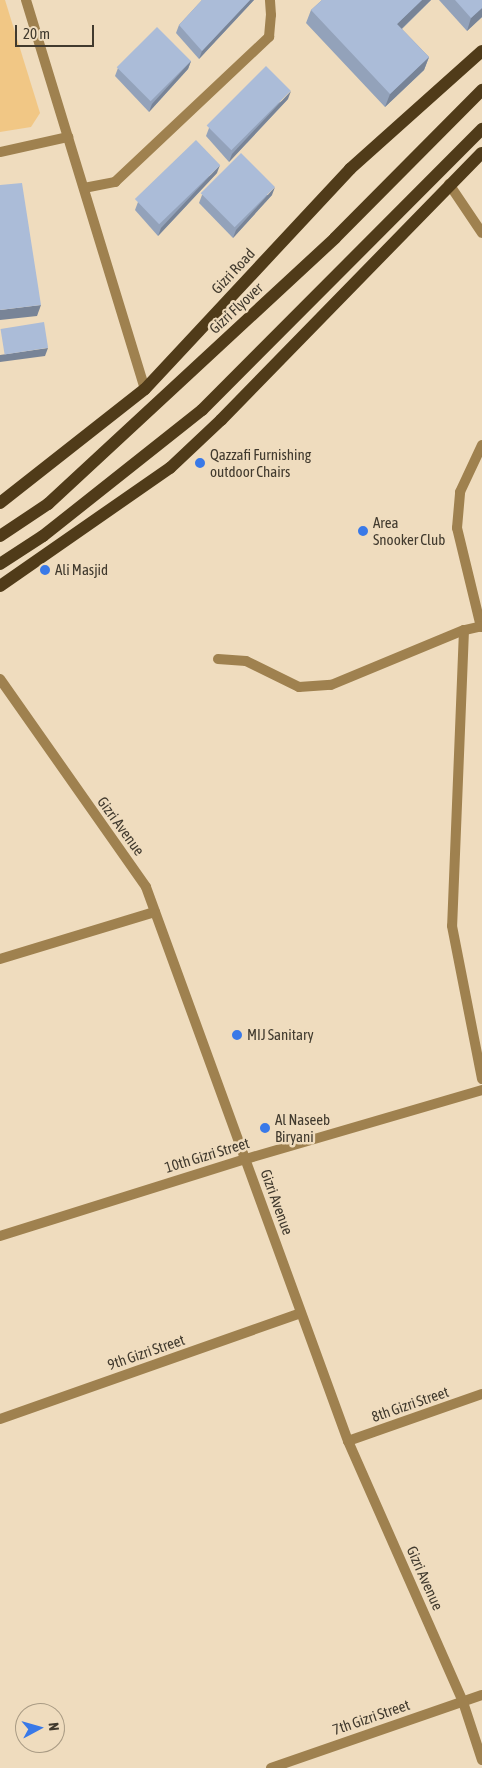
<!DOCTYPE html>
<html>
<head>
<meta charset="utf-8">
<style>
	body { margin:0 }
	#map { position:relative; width:482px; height:1768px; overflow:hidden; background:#efdcbe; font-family:"Asap Condensed",sans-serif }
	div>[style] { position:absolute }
	.green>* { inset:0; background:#f1c785 }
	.service>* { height:10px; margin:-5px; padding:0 5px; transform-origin:5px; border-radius:5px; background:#9f814f }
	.minor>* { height:10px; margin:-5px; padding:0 5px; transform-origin:5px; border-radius:5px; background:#9f814f }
	.tertiary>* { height:10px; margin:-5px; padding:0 5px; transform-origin:5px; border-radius:5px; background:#9f814f }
	.primary>* { height:12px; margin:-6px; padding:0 6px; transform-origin:6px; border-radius:6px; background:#503b19 }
	.wall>* { inset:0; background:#93a2ba }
	.shaded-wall>* { inset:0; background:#788497 }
	.building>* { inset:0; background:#abbcd8; transform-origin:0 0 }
	.dots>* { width:14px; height:14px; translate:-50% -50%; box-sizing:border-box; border:2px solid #efdcbe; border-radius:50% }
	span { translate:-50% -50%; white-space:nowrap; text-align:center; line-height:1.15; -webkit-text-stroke:5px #efdcbe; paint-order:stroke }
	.street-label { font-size:15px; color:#413a2e }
	.poi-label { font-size:15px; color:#413a2e }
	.left { translate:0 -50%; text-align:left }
	.north { position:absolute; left:15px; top:1703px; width:50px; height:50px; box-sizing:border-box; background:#efdcbe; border:1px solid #a99b84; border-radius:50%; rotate:84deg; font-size:14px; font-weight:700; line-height:20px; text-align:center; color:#413a2e }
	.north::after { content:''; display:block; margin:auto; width:18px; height:22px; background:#3979e8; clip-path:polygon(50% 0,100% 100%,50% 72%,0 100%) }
	.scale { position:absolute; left:15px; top:25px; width:79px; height:22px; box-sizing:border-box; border:2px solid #413a2e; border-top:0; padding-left:6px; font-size:15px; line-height:18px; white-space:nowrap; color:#413a2e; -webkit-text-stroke:4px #efdcbe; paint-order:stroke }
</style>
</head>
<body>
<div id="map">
	<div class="green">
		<div style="clip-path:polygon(0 0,5px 0,40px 113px,31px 127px,0 132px)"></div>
	</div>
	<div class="service">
		<div style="left:26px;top:0;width:407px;rotate:73deg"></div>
		<div style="left:0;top:152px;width:70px;rotate:-12.4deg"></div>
		<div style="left:84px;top:188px;width:32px;rotate:-11deg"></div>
		<div style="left:115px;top:182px;width:212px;rotate:-43.3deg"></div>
		<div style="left:269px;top:37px;width:22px;rotate:-85deg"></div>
		<div style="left:271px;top:15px;width:15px;rotate:-94deg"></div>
		<div style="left:481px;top:627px;width:102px;rotate:-103.6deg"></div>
		<div style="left:457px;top:528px;width:36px;rotate:-85deg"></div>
		<div style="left:460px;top:492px;width:52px;rotate:-64.9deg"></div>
		<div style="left:218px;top:659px;width:28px;rotate:4deg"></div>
		<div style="left:246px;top:661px;width:59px;rotate:26.1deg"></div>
		<div style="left:299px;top:687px;width:32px;rotate:-4deg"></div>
		<div style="left:331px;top:685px;width:144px;rotate:-22.5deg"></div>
		<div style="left:0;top:959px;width:162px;rotate:-16.9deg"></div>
	</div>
	<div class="minor">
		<div style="left:449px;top:184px;width:59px;rotate:56deg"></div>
		<div style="left:482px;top:626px;width:18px;rotate:167deg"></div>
		<div style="left:464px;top:630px;width:296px;rotate:92.3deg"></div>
		<div style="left:452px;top:926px;width:156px;rotate:78.9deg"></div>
		<div style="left:0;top:1236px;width:258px;rotate:-17.4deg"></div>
		<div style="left:246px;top:1159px;width:246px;rotate:-16.3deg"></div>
		<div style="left:0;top:1419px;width:319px;rotate:-19.4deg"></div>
		<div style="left:348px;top:1441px;width:142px;rotate:-19.3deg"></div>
		<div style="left:271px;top:1768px;width:223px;rotate:-19.1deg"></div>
	</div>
	<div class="tertiary">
		<div style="left:0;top:679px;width:254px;rotate:54.9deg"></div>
		<div style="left:146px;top:887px;width:590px;rotate:69.97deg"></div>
		<div style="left:348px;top:1441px;width:285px;rotate:66.2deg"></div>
		<div style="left:463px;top:1702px;width:61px;rotate:71.9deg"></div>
	</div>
	<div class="primary">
		<div style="left:0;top:503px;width:184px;rotate:-38.2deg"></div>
		<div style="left:145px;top:389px;width:301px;rotate:-47deg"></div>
		<div style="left:350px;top:169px;width:177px;rotate:-41.8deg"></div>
		<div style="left:0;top:536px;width:58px;rotate:-33.7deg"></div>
		<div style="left:48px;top:504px;width:391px;rotate:-42.8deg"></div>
		<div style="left:335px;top:238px;width:209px;rotate:-45.2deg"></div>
		<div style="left:0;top:564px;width:51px;rotate:-33.1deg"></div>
		<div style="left:43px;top:536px;width:203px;rotate:-38.4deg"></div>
		<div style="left:202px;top:410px;width:397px;rotate:-45.1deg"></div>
		<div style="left:0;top:586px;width:207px;rotate:-34.8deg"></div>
		<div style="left:170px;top:468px;width:70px;rotate:-43.3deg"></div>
		<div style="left:221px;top:420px;width:373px;rotate:-45.7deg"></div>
	</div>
	<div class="wall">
		<div style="clip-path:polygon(202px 0,254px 0,199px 59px,176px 33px,179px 25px)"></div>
		<div style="clip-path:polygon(322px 0,431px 0,402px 29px,429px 57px,424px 70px,385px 107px,306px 23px,311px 10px)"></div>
		<div style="clip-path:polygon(439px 0,482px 0,482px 17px,467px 31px)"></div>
		<div style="clip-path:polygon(191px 61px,188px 69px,149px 112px,115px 76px,118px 68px)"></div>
		<div style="clip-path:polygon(288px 99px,229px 162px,206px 136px,209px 128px)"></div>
		<div style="clip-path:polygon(217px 173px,158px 236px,135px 210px,138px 202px)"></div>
		<div style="clip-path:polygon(202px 195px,272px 195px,233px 238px,199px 203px)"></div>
	</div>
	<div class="shaded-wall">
		<div style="clip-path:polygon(250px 0,254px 0,199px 59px,202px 51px)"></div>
		<div style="clip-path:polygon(422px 0,431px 0,393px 37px,397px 24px)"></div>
		<div style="clip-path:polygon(482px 8px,482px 17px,467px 31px,471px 18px)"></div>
		<div style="clip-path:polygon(429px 57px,424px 70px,385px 107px,390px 94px)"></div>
		<div style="clip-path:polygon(191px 61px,188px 69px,149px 112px,152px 104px)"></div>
		<div style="clip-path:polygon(291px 91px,288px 99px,229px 162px,232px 154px)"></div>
		<div style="clip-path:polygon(220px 165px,217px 173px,158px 236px,161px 228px)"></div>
		<div style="clip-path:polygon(275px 187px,272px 195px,233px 238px,236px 230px)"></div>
		<div style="clip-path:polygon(41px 305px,37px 316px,0 320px,0 310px)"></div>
		<div style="clip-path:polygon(48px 348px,45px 356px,0 362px,0 355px)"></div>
	</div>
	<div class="building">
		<div style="clip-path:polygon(202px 0,250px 0,202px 51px,179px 25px)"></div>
		<div style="clip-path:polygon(322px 0,422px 0,397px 24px,429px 57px,390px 94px,311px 10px)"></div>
		<div style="clip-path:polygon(455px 0,482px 0,482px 8px,471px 18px)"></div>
		<div style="left:157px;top:27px;width:48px;height:57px;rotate:45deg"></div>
		<div style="left:266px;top:66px;width:35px;height:84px;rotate:45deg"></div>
		<div style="left:196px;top:140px;width:35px;height:85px;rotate:46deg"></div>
		<div style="left:241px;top:153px;width:48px;height:57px;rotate:45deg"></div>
		<div style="clip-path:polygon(22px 183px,41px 305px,0 310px,0 185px)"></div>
		<div style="left:44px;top:322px;width:26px;height:44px;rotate:81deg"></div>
	</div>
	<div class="dots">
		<div style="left:200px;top:463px;background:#3979e8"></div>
		<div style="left:363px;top:531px;background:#3979e8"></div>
		<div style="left:45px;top:570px;background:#3979e8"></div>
		<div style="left:237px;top:1035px;background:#3979e8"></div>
		<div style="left:265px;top:1128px;background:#3979e8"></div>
	</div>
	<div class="street-label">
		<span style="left:233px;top:271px;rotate:-47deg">Gizri Road</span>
		<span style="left:236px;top:308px;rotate:-43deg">Gizri Flyover</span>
		<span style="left:121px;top:826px;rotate:54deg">Gizri Avenue</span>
		<span style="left:207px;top:1155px;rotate:-17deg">10th Gizri Street</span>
		<span style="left:277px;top:1202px;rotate:70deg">Gizri Avenue</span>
		<span style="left:146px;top:1352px;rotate:-19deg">9th Gizri Street</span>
		<span style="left:410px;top:1404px;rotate:-19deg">8th Gizri Street</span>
		<span style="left:425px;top:1578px;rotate:66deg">Gizri Avenue</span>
		<span style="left:371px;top:1717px;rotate:-19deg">7th Gizri Street</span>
	</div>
	<div class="poi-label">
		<span class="left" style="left:210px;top:463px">Qazzafi Furnishing<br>outdoor Chairs</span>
		<span class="left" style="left:373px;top:531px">Area<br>Snooker Club</span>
		<span class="left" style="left:55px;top:570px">Ali Masjid</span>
		<span class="left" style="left:247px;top:1035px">MIJ Sanitary</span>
		<span class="left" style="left:275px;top:1128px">Al Naseeb<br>Biryani</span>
	</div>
	<div class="north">N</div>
	<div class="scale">20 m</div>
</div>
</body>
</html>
